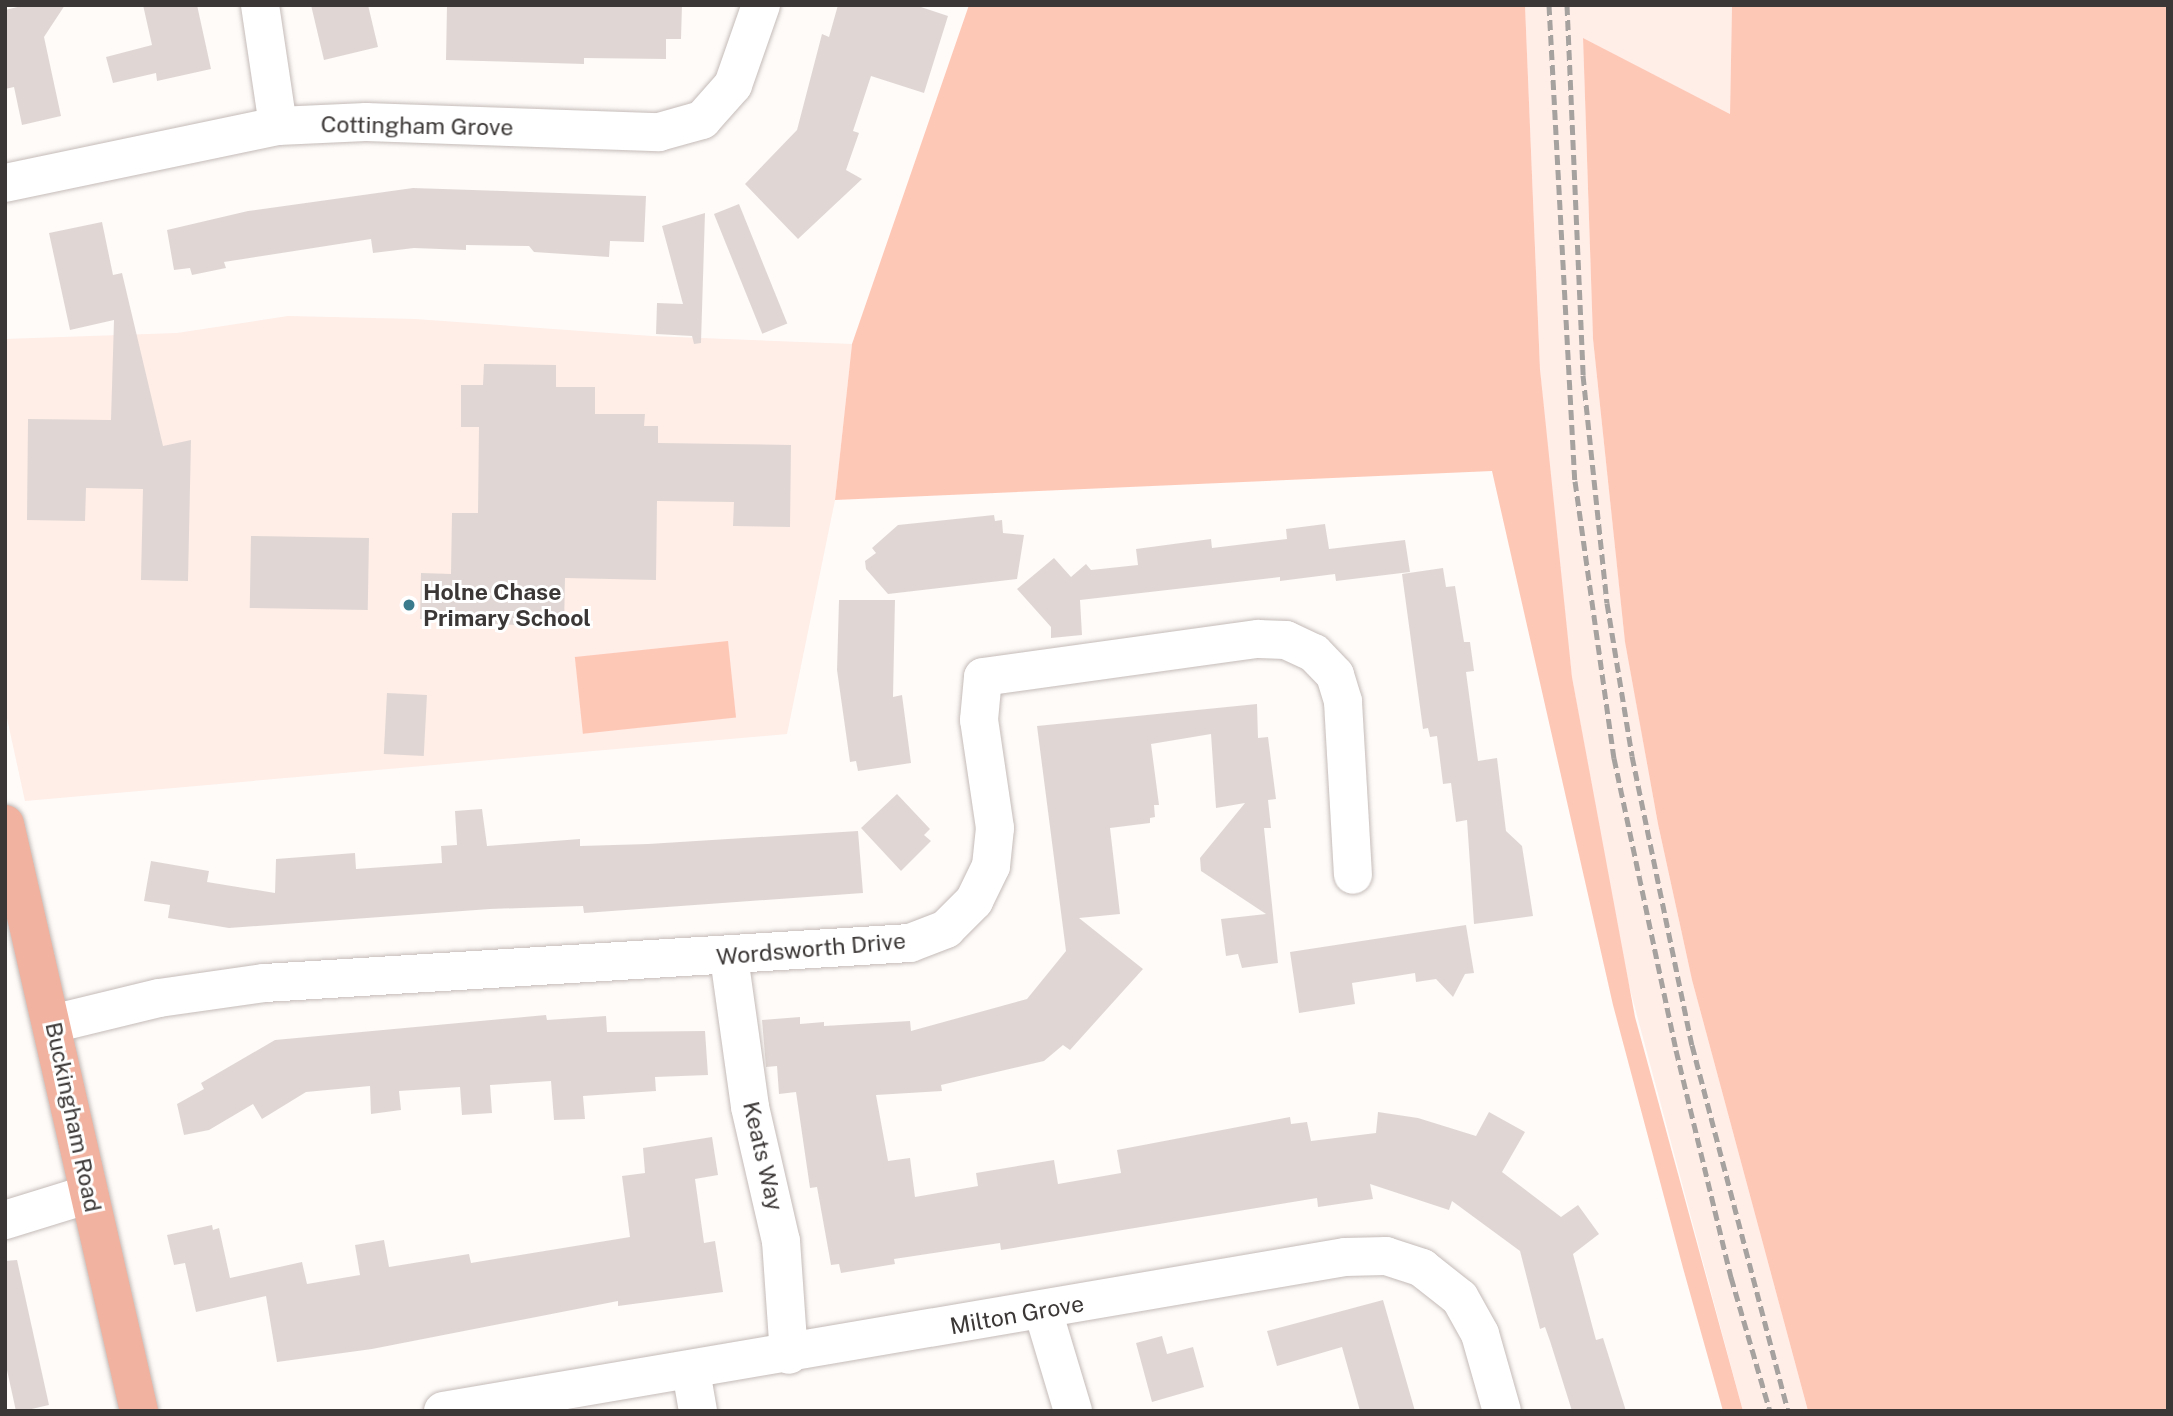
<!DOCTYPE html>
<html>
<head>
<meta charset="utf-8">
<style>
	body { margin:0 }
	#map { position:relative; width:2173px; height:1416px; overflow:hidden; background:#fefbf9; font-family:"Public Sans",sans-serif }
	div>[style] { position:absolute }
	.built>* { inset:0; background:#ffede7 }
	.green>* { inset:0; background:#fec8b7; transform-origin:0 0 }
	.building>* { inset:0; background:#e0d7d4; transform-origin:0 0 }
	.roads { filter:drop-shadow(0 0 2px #c4bbb8) drop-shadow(0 0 2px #c4bbb8) }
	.minor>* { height:38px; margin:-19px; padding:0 19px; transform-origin:19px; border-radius:19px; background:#fff }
	.major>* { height:38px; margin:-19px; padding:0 19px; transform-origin:19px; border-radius:19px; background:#f1b3a0 }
	.rail>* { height:5px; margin-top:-2.5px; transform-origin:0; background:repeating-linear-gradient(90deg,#a5a2a0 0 10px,transparent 0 15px) }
	.dots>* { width:19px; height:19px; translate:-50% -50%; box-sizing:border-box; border:4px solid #fff; border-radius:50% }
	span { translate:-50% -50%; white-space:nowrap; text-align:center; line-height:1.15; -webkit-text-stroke:6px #fff; paint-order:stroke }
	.street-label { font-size:23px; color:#3b3736 }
	.poi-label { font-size:23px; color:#3b3736; font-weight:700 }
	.left { translate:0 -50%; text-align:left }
	.frame { position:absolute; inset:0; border:7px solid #3b3736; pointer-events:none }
</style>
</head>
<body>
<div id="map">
	<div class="built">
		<div style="clip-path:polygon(1525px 5px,1732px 5px,1730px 114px,1583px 39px,1593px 339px,1625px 641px,1658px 824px,1692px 980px,1808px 1411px,1743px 1411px,1623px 963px,1572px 677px,1554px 539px,1540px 368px)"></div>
		<div style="clip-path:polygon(288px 316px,415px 319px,651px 336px,852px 344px,835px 500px,787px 734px,25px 801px,5px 709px,5px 339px,177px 333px)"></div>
	</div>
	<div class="green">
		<div style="clip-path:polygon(969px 5px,1525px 5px,1540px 369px,1572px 677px,1635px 1017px,1743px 1411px,1723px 1411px,1683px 1268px,1613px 1005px,1492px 471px,835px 500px,852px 344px)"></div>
		<div style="clip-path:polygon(1732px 5px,2168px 5px,2168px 1411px,1808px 1411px,1692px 980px,1658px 824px,1625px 642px,1593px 339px,1583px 38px,1730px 114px)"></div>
		<div style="left:728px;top:641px;width:77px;height:154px;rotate:84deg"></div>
	</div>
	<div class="building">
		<div style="clip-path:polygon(26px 5px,65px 5px,44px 37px,61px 116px,22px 125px,14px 87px,5px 89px,5px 10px)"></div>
		<div style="clip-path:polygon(143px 5px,197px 5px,211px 69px,157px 81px,156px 73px,113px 83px,106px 57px,152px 45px)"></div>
		<div style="clip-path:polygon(311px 5px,368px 5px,378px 47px,324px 60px)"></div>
		<div style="clip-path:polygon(447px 5px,682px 5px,681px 39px,666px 39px,666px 59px,584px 58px,584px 64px,446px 60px)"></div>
		<div style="clip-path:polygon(838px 5px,915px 5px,948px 16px,924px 93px,871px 76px,853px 131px,859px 133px,846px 170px,862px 179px,798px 239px,745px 184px,797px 130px,822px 34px,829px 37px)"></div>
		<div style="clip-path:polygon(413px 188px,646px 196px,644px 242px,610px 241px,609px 257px,534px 252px,529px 246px,466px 245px,466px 250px,414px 248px,373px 253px,371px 239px,224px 262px,226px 268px,192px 275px,190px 268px,174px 270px,167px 230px,248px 211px)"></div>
		<div style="left:739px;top:204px;width:129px;height:27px;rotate:68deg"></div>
		<div style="clip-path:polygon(705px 213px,701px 343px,694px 344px,692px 336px,656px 334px,657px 303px,683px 304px,662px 226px)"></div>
		<div style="clip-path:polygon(102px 222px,113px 275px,122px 273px,163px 446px,191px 440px,188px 581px,141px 580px,143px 489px,86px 488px,85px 521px,27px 520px,28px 419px,111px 420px,114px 320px,70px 330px,49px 233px)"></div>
		<div style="clip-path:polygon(484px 364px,556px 365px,556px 387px,595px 387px,595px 414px,645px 414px,644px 426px,658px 426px,658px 443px,791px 445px,790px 527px,733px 526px,734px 502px,657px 501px,656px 580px,565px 578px,564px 628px,420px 619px,421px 573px,451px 574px,452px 513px,478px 513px,479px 427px,461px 427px,461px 385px,483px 385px)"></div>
		<div style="clip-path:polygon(994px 515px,995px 521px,1002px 520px,1003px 533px,1024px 535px,1017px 579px,888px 594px,866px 569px,865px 561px,876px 553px,872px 548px,898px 525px)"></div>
		<div style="clip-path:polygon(1325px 524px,1329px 549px,1405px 540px,1410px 572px,1336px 581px,1335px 574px,1280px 581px,1280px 577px,1080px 600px,1082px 635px,1051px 638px,1051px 627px,1017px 589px,1054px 558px,1071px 577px,1086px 564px,1091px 570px,1138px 565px,1136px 549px,1211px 539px,1212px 548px,1287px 539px,1286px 529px)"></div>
		<div style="left:251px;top:536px;width:118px;height:72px;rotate:1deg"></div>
		<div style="clip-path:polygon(1443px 568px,1446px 587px,1455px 586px,1464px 642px,1470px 642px,1474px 671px,1466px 672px,1478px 761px,1497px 758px,1506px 831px,1522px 846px,1533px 916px,1474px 924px,1467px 820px,1456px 822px,1451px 783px,1443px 784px,1437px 736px,1430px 737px,1428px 728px,1423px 729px,1402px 574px)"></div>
		<div style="clip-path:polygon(839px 600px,895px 600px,893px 697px,902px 695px,911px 763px,858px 771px,856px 761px,850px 762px,837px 670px)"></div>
		<div style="left:387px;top:693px;width:40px;height:61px;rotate:3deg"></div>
		<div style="clip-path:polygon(1257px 704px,1258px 738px,1268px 737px,1276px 799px,1268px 800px,1271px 828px,1264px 828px,1278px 963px,1242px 968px,1238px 954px,1226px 956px,1221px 919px,1266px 914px,1201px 871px,1200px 858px,1245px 803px,1216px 808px,1211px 734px,1151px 744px,1159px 805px,1154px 805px,1155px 817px,1150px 818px,1150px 823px,1110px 828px,1120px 914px,1079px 918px,1143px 969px,1070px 1050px,1063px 1045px,1044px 1061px,941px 1085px,942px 1091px,876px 1095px,888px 1161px,910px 1158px,915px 1197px,978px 1186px,976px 1173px,1054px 1160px,1058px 1184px,1121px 1173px,1117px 1150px,1290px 1117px,1291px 1124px,1307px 1122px,1311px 1141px,1376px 1133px,1378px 1112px,1418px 1118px,1476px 1136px,1489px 1112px,1525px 1132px,1502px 1172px,1561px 1217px,1578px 1205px,1599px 1234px,1573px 1254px,1596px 1340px,1603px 1338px,1626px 1411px,1572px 1411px,1550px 1341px,1545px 1327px,1540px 1329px,1520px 1251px,1452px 1201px,1449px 1210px,1370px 1184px,1373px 1199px,1318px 1207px,1317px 1198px,1001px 1250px,1000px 1243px,894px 1259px,895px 1264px,841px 1273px,839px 1264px,831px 1265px,817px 1187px,810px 1188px,796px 1092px,779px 1094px,777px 1066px,766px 1067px,762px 1020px,800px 1017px,800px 1024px,824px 1022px,824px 1026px,910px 1021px,911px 1031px,1027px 999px,1066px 951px,1037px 726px)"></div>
		<div style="clip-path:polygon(897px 794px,930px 829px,924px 835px,931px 841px,901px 871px,861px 828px)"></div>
		<div style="clip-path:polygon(482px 809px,487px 846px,580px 839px,580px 846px,648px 844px,858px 831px,863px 893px,584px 913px,583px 906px,490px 909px,229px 928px,168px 918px,170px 905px,144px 901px,151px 861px,209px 871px,207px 882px,275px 893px,276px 859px,355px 853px,356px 869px,442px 863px,441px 846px,457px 845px,455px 811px)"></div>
		<div style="clip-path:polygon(1466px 925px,1474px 973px,1465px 974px,1453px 997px,1436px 979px,1416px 982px,1415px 973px,1352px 983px,1355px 1004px,1299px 1013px,1290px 952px)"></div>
		<div style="clip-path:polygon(546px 1015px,547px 1020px,606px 1016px,607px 1032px,705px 1031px,708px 1075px,655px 1077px,656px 1091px,583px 1096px,585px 1119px,554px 1120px,551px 1081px,490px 1085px,492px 1113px,462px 1115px,460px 1087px,399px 1091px,401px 1110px,371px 1114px,370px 1086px,306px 1092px,262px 1119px,253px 1104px,209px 1130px,184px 1135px,177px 1104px,204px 1089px,201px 1083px,275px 1040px)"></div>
		<div style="clip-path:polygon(712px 1137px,718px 1175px,695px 1179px,704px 1243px,715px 1241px,723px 1292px,618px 1306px,618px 1301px,372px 1349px,277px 1362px,266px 1296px,196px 1312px,185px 1263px,174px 1265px,167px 1235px,212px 1225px,213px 1230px,219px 1228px,230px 1278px,302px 1262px,307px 1284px,360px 1275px,355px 1245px,384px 1240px,389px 1267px,469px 1254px,471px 1263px,630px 1237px,622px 1176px,645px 1173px,643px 1148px)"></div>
		<div style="clip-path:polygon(17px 1260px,49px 1405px,23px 1411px,16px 1411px,5px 1361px,5px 1261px)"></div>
		<div style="clip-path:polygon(1383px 1300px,1415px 1411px,1360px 1411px,1342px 1347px,1277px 1366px,1267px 1331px)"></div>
		<div style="clip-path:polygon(1162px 1336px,1167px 1354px,1193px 1347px,1204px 1387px,1152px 1402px,1136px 1343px)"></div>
	</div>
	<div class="roads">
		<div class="minor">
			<div style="left:260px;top:5px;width:122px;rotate:81.5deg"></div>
			<div style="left:5px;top:183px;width:279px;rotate:-11.8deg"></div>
			<div style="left:278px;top:126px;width:88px;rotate:-2.6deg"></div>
			<div style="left:366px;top:122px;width:293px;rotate:2deg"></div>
			<div style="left:659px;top:132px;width:45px;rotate:-15.6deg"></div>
			<div style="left:702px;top:120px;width:47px;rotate:-48.5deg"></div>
			<div style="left:733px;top:85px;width:85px;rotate:-70.7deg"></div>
			<div style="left:729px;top:957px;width:151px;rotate:82deg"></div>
			<div style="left:750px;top:1107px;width:138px;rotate:77deg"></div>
			<div style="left:781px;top:1241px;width:114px;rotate:86deg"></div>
			<div style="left:52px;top:1024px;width:110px;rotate:-13.7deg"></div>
			<div style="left:159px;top:998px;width:107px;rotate:-8.1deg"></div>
			<div style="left:265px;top:983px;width:646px;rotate:-3.55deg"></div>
			<div style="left:910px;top:943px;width:39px;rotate:-21deg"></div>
			<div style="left:946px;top:929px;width:40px;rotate:-45deg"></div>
			<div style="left:974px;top:901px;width:39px;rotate:-64deg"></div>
			<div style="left:991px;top:866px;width:38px;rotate:-84deg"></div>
			<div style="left:995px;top:828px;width:109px;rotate:-98.4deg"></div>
			<div style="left:979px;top:720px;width:43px;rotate:-84.7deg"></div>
			<div style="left:983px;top:677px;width:278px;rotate:-7.9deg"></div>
			<div style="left:1258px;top:639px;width:28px;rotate:2deg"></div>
			<div style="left:1286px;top:640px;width:31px;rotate:25deg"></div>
			<div style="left:1314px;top:653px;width:30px;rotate:46deg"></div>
			<div style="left:1335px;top:675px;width:28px;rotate:73deg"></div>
			<div style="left:1343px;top:702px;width:173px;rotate:86.7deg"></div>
			<div style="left:5px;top:1220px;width:88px;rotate:-17.2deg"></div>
			<div style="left:1043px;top:1311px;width:104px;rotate:73.3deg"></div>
			<div style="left:691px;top:1371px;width:41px;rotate:80.1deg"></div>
			<div style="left:443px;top:1411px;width:915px;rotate:-9.69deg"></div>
			<div style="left:1345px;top:1257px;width:41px;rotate:-1.4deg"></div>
			<div style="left:1386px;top:1256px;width:38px;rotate:18deg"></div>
			<div style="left:1422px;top:1268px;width:48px;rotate:38.3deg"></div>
			<div style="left:1460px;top:1298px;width:41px;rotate:60.9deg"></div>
			<div style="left:1480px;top:1334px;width:80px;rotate:74.1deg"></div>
		</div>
		<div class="major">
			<div style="left:5px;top:824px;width:602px;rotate:77.14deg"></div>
		</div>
	</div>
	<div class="rail">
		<div style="left:1549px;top:5px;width:477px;rotate:86.9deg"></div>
		<div style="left:1575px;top:481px;width:280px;rotate:82deg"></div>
		<div style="left:1614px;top:758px;width:299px;rotate:78deg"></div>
		<div style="left:1676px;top:1050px;width:234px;rotate:76.4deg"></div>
		<div style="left:1731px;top:1277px;width:140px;rotate:73.8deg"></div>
		<div style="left:1567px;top:5px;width:370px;rotate:87.5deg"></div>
		<div style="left:1583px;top:375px;width:229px;rotate:84deg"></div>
		<div style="left:1607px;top:603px;width:155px;rotate:80.7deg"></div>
		<div style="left:1632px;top:756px;width:295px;rotate:78.3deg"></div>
		<div style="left:1692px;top:1045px;width:378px;rotate:75.3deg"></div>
	</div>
	<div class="dots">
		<div style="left:409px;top:605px;background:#3a7c8e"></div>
	</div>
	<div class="street-label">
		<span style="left:417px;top:126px;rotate:1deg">Cottingham Grove</span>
		<span style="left:811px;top:949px;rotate:-5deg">Wordsworth Drive</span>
		<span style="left:73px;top:1117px;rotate:78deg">Buckingham Road</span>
		<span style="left:763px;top:1156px;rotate:77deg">Keats Way</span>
		<span style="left:1017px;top:1315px;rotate:-10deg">Milton Grove</span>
	</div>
	<div class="poi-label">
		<span class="left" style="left:423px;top:605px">Holne Chase<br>Primary School</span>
	</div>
	<div class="frame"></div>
</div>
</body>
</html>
